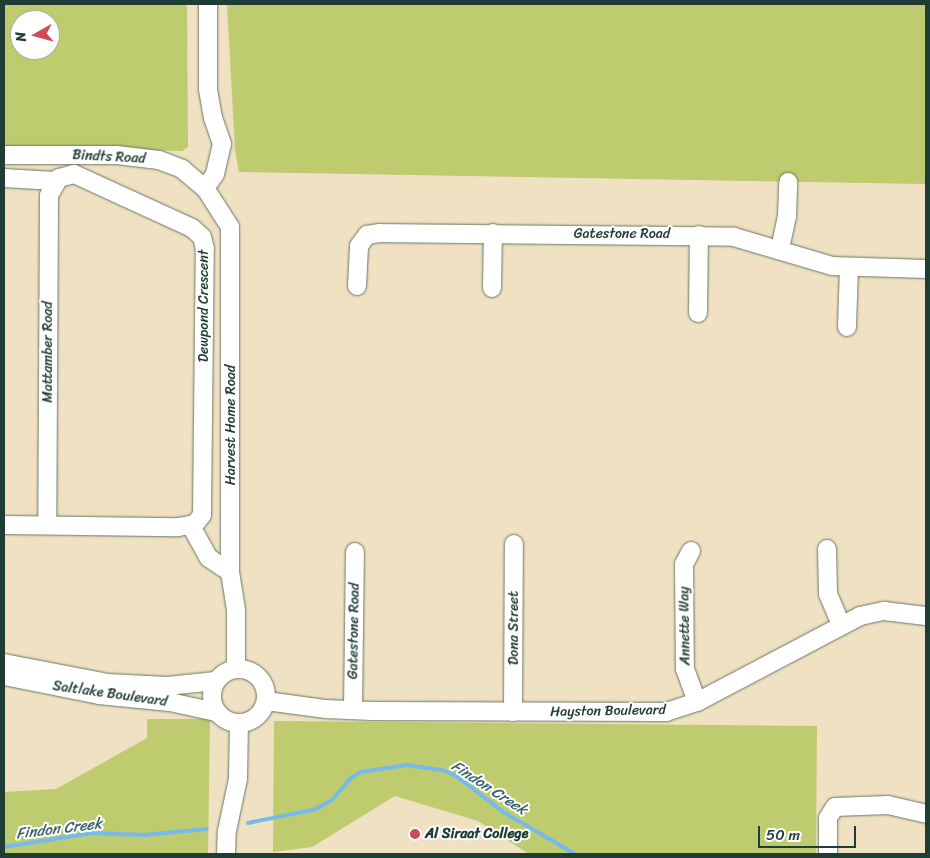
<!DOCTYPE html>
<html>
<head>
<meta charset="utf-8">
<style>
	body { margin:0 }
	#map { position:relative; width:930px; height:858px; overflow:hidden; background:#efe1c2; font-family:Sriracha,sans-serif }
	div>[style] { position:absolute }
	.green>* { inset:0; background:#becb6e }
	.stream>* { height:4px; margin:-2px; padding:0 2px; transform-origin:2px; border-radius:2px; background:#76baec }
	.roads { filter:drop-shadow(0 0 1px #687666) drop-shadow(0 0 1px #687666) }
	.minor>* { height:18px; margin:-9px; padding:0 9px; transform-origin:9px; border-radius:9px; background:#fff }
	.minor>.ring { margin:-9px; padding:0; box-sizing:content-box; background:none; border:18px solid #fff; border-radius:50% }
	.dots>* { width:14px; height:14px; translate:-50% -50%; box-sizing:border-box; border:2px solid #fff; border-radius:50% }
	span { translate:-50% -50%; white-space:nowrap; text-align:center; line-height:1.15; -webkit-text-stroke:4px #fff; paint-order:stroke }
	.street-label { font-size:14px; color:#1f3d34 }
	.poi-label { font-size:14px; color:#1f3d34; font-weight:700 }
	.left { translate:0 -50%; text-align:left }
	.water-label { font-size:15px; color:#39626b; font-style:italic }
	.frame { position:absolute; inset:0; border:5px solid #1f3d34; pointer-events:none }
	.north { position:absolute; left:10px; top:10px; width:50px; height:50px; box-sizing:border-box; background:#fff; border:1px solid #a5b1ae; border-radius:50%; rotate:263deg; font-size:14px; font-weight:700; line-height:20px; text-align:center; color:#1f3d34 }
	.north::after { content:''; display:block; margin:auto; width:18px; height:22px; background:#d1495b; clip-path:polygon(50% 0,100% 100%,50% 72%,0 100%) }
	.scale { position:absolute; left:758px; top:826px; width:98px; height:22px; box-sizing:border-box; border:2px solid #1f3d34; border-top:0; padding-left:6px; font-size:15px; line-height:18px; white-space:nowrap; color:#1f3d34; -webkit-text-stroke:4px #fff; paint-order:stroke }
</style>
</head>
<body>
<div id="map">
	<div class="green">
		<div style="clip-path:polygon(evenodd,4px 4px,187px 4px,188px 147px,182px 151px,4px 147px,4px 4px,20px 20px,50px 20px,50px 50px,20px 50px,20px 20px)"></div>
		<div style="clip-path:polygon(227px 4px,926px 4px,926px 184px,239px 172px,235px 150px)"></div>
		<div style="clip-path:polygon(147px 719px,210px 719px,208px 854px,4px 854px,4px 792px,56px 789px,147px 738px)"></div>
		<div style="clip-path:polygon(274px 721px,817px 726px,816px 854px,529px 854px,478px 821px,395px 796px,312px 847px,273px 852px)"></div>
	</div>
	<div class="stream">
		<div style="left:248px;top:823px;width:69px;rotate:-11.6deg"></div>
		<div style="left:316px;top:809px;width:18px;rotate:-29deg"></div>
		<div style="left:332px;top:800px;width:29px;rotate:-49deg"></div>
		<div style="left:351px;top:778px;width:12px;rotate:-31deg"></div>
		<div style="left:361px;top:772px;width:46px;rotate:-8.8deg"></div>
		<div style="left:406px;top:765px;width:36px;rotate:8deg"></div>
		<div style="left:442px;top:770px;width:15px;rotate:23deg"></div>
		<div style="left:456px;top:776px;width:61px;rotate:37.1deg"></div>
		<div style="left:505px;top:813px;width:81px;rotate:30.4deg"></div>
		<div style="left:4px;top:847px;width:89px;rotate:-9deg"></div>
		<div style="left:92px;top:833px;width:52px;rotate:2.2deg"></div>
		<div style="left:144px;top:835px;width:63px;rotate:-5.4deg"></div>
	</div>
	<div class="roads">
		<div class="minor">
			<div style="left:4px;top:155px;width:113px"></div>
			<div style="left:117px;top:155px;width:42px;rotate:6.8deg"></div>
			<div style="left:159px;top:160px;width:25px;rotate:21deg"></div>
			<div style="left:182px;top:169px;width:30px;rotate:40deg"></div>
			<div style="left:205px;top:188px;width:46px;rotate:57.3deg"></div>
			<div style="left:230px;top:227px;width:345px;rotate:90deg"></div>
			<div style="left:230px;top:572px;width:39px;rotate:81deg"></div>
			<div style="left:236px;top:611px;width:58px;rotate:90deg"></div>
			<div style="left:4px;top:178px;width:51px;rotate:3.4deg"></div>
			<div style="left:205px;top:188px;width:17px;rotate:-54deg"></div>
			<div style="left:215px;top:174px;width:31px;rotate:-77deg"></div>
			<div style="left:222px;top:144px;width:28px;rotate:-109deg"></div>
			<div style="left:213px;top:118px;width:29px;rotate:-100deg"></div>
			<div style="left:208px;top:89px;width:85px;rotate:-90deg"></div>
			<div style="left:780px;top:249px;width:33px;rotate:-78deg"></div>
			<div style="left:787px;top:217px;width:35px;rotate:-88deg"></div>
			<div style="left:357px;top:286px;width:40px;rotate:-87.1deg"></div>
			<div style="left:359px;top:246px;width:14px;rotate:-54deg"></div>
			<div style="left:367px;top:235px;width:13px;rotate:-9deg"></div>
			<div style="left:380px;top:233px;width:354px;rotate:0.6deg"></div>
			<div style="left:734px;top:237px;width:102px;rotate:16.5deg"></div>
			<div style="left:832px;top:266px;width:94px;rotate:1.8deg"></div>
			<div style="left:492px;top:288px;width:55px;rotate:-89deg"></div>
			<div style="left:698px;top:313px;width:78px;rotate:-89.3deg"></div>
			<div style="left:847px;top:327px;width:59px;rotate:-88.1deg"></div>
			<div style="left:4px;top:525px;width:174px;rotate:0.7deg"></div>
			<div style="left:178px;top:527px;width:17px;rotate:-10deg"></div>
			<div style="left:195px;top:524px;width:11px;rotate:-52deg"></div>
			<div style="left:202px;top:515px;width:266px;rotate:-89.4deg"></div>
			<div style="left:205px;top:249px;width:12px;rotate:-104deg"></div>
			<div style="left:202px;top:237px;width:13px;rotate:-138deg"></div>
			<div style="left:192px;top:228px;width:130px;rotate:-155.4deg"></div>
			<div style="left:74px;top:174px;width:16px;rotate:165deg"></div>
			<div style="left:59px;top:178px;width:20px;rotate:120deg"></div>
			<div style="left:49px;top:195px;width:330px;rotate:90.3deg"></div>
			<div style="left:191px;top:526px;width:37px;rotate:61deg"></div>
			<div style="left:209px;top:558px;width:25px;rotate:34deg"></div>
			<div style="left:827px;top:549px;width:45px;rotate:88.7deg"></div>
			<div style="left:828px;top:594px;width:33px;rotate:67deg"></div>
			<div style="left:691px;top:551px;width:15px;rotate:118deg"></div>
			<div style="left:684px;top:564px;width:105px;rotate:89.5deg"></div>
			<div style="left:685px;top:669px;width:35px;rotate:70deg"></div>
			<div style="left:4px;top:663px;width:106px;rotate:10.9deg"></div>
			<div style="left:108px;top:683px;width:59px;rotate:2.9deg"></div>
			<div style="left:167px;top:686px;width:49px;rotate:-5.8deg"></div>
			<div class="ring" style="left:212px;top:669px;width:36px;height:36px"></div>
			<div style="left:4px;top:676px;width:97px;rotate:11.3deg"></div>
			<div style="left:99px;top:695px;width:71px;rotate:5.6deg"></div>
			<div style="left:170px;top:702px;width:47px;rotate:12.3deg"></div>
			<div style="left:266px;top:701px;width:61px;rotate:7.6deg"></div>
			<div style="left:326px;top:709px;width:46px;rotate:2.5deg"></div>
			<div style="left:372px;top:711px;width:294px;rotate:0.2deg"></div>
			<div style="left:666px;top:712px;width:33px;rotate:-18deg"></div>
			<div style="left:697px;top:702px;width:184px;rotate:-27.8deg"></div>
			<div style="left:860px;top:616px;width:25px;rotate:-12deg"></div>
			<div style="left:884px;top:611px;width:42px;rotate:6.8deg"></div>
			<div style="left:353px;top:710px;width:158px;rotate:-89.3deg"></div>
			<div style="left:513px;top:712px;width:168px;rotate:-89.7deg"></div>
			<div style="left:226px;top:854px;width:23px;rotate:-88deg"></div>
			<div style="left:227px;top:831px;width:53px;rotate:-78.1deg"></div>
			<div style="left:238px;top:779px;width:55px;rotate:-89deg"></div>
			<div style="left:828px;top:854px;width:36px;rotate:-90deg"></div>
			<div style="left:828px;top:818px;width:13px;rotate:-58deg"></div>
			<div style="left:835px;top:807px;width:53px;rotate:-2.2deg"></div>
			<div style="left:888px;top:805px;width:39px;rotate:13deg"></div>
		</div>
	</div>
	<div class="dots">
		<div style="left:415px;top:834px;background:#d1495b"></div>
	</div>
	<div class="street-label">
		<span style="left:109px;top:157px;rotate:3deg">Bindts Road</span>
		<span style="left:622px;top:234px">Gatestone Road</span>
		<span style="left:204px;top:306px;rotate:-90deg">Dewpond Crescent</span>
		<span style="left:48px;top:352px;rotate:-90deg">Mattamber Road</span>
		<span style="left:231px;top:425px;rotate:-90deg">Harvest Home Road</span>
		<span style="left:685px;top:626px;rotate:-91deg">Annette Way</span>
		<span style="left:514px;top:628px;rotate:-90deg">Dona Street</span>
		<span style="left:354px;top:631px;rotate:-89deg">Gatestone Road</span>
		<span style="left:110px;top:694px;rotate:8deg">Saltlake Boulevard</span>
		<span style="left:608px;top:711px;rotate:-1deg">Hayston Boulevard</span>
	</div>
	<div class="poi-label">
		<span class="left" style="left:425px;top:834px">Al Siraat College</span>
	</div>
	<div class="water-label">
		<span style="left:489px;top:788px;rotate:33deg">Findon Creek</span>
		<span style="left:59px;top:829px;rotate:-7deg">Findon Creek</span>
	</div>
	<div class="frame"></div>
	<div class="north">N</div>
	<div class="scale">50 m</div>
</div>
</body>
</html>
